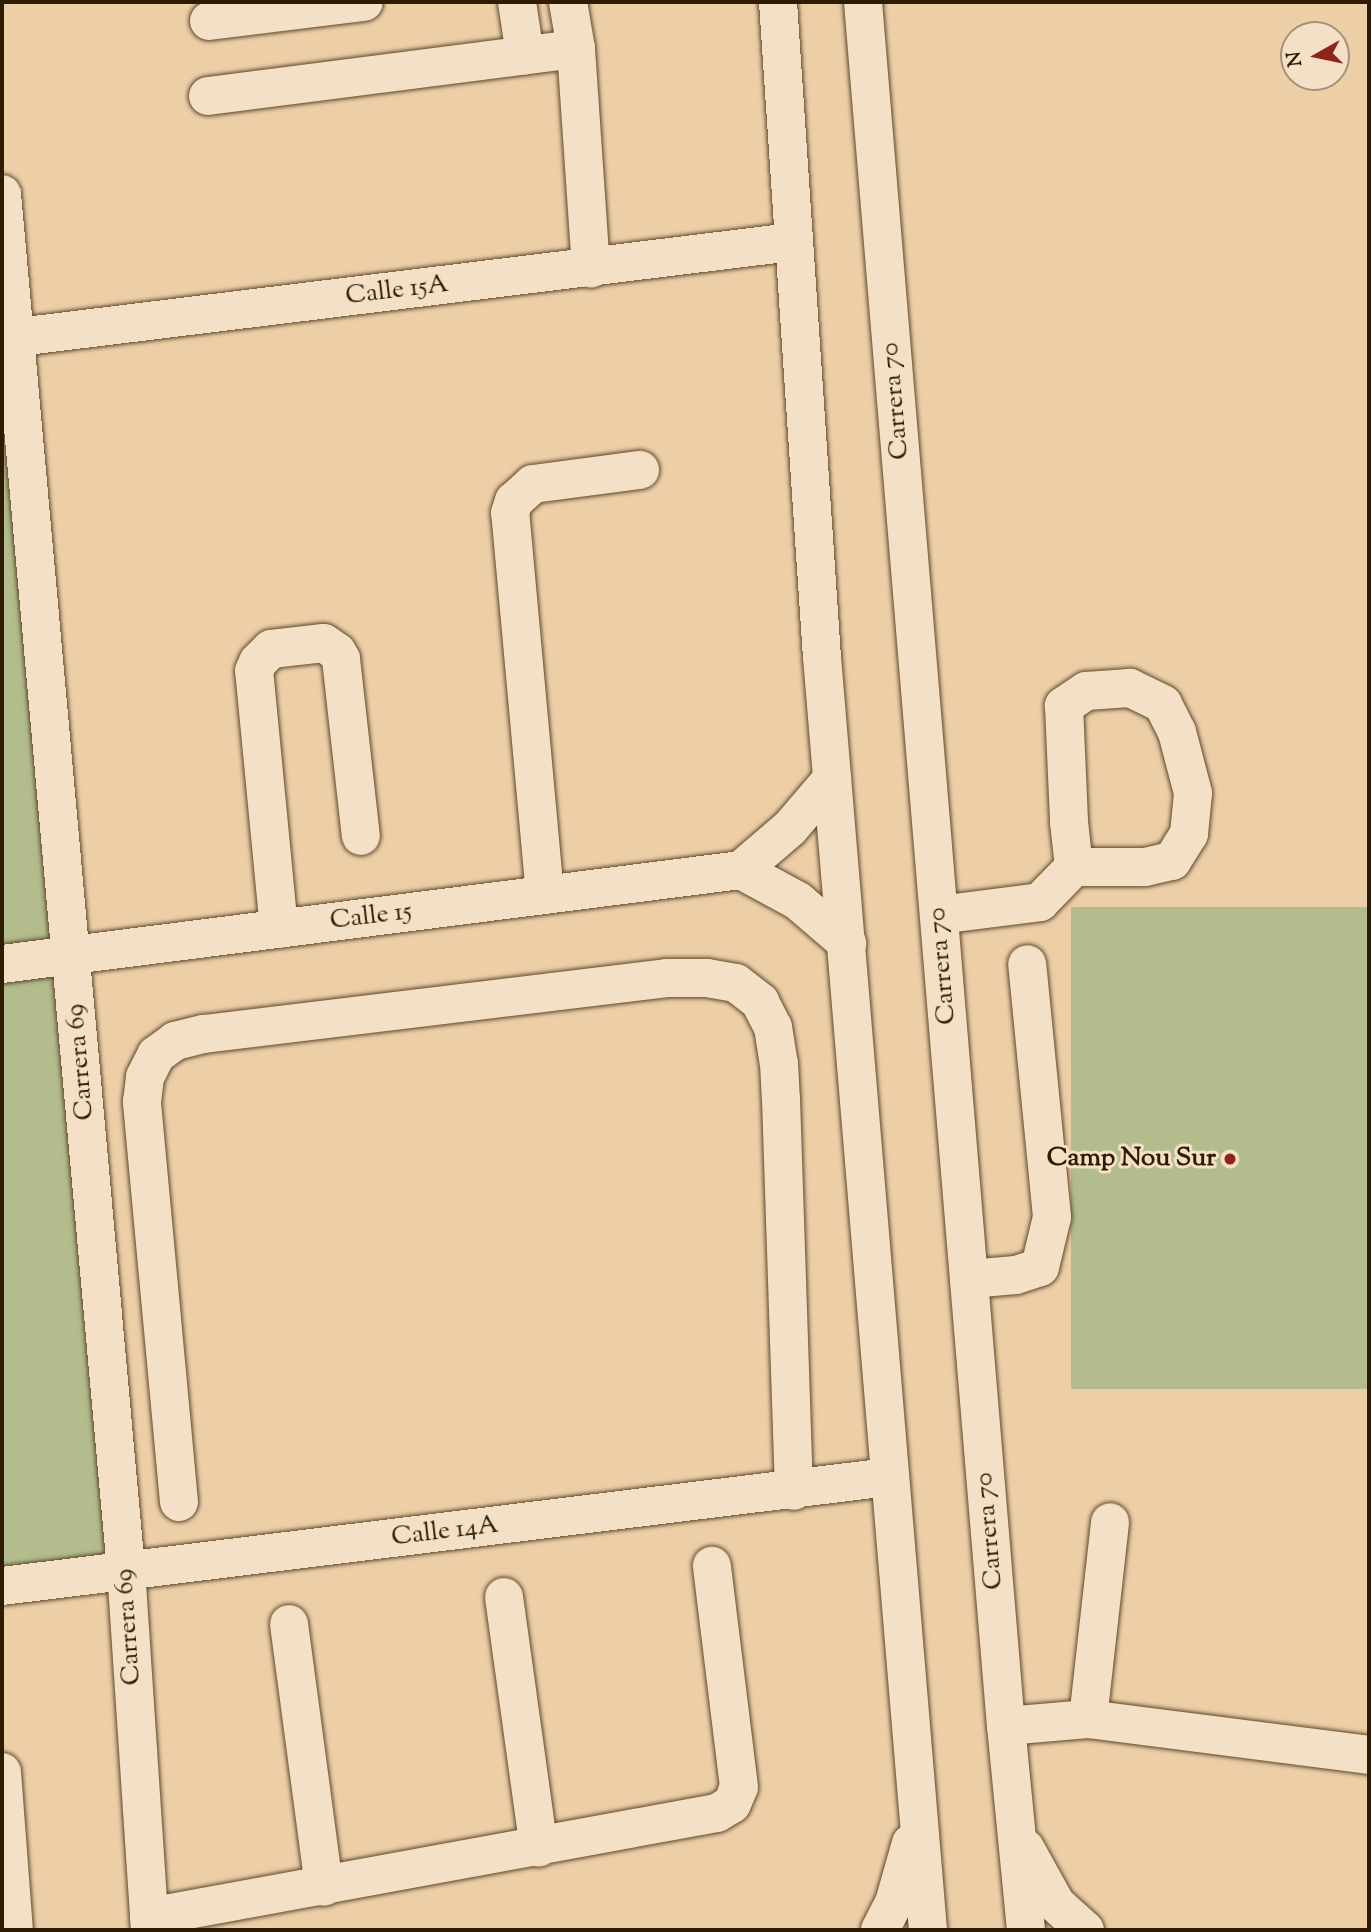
<!DOCTYPE html>
<html>
<head>
<meta charset="utf-8">
<style>
	body { margin:0 }
	#map { position:relative; width:1371px; height:1932px; overflow:hidden; background:#edcfa7; font-family:"Sorts Mill Goudy",serif }
	div>[style] { position:absolute }
	.green>* { inset:0; background:#b2bc8c; transform-origin:0 0 }
	.roads { filter:drop-shadow(0 0 2px #5e482b) drop-shadow(0 0 2px #5e482b) }
	.minor>* { height:38px; margin:-19px; padding:0 19px; transform-origin:19px; border-radius:19px; background:#f3e0c6 }
	.dots>* { width:19px; height:19px; translate:-50% -50%; box-sizing:border-box; border:4px solid #f3e0c6; border-radius:50% }
	span { translate:-50% -50%; white-space:nowrap; text-align:center; line-height:1.15; -webkit-text-stroke:6px #f3e0c6; paint-order:stroke }
	.street-label { font-size:26px; color:#2e1b02 }
	.poi-label { font-size:26px; color:#2e1b02; font-weight:700 }
	.right { translate:-100% -50%; text-align:right }
	.frame { position:absolute; inset:0; border:4px solid #2e1b02; pointer-events:none }
	.north { position:absolute; left:1280px; top:21px; width:70px; height:70px; box-sizing:border-box; background:#f3e0c6; border:2px solid #a49178; border-radius:50%; rotate:261deg; font-size:19px; font-weight:700; line-height:28px; text-align:center; color:#2e1b02 }
	.north::after { content:''; display:block; margin:auto; width:24px; height:32px; background:#8f2418; clip-path:polygon(50% 0,100% 100%,50% 72%,0 100%) }
</style>
</head>
<body>
<div id="map">
	<div class="green">
		<div style="clip-path:polygon(2px 339px,126px 1569px,2px 1586px)"></div>
		<div style="left:1369px;top:907px;width:482px;height:298px;rotate:90deg"></div>
	</div>
	<div class="roads">
		<div class="minor">
			<div style="left:517px;top:2px;width:54px;rotate:81.4deg"></div>
			<div style="left:568px;top:2px;width:48px;rotate:80.3deg"></div>
			<div style="left:576px;top:49px;width:220px;rotate:86.1deg"></div>
			<div style="left:778px;top:2px;width:656px;rotate:86.16deg"></div>
			<div style="left:822px;top:657px;width:1277px;rotate:85.24deg"></div>
			<div style="left:863px;top:2px;width:1730px;rotate:85.26deg"></div>
			<div style="left:1006px;top:1726px;width:205px;rotate:84.4deg"></div>
			<div style="left:209px;top:21px;width:156px;rotate:-7deg"></div>
			<div style="left:208px;top:96px;width:371px;rotate:-7.3deg"></div>
			<div style="left:2px;top:194px;width:1381px;rotate:84.85deg"></div>
			<div style="left:126px;top:1569px;width:362px;rotate:86.2deg"></div>
			<div style="left:2px;top:339px;width:796px;rotate:-7deg"></div>
			<div style="left:741px;top:870px;width:65px;rotate:28.5deg"></div>
			<div style="left:798px;top:901px;width:65px;rotate:40.6deg"></div>
			<div style="left:545px;top:895px;width:384px;rotate:-95.2deg"></div>
			<div style="left:510px;top:513px;width:13px;rotate:-72deg"></div>
			<div style="left:514px;top:501px;width:25px;rotate:-42deg"></div>
			<div style="left:533px;top:484px;width:108px;rotate:-7.5deg"></div>
			<div style="left:939px;top:915px;width:102px;rotate:-7.3deg"></div>
			<div style="left:1040px;top:902px;width:49px;rotate:-45.8deg"></div>
			<div style="left:1074px;top:867px;width:71px"></div>
			<div style="left:1145px;top:867px;width:28px;rotate:-13deg"></div>
			<div style="left:1172px;top:861px;width:32px;rotate:-58deg"></div>
			<div style="left:1189px;top:834px;width:41px;rotate:-84.4deg"></div>
			<div style="left:1193px;top:793px;width:63px;rotate:-104.7deg"></div>
			<div style="left:1177px;top:732px;width:31px;rotate:-117deg"></div>
			<div style="left:1163px;top:704px;width:37px;rotate:-154deg"></div>
			<div style="left:1130px;top:688px;width:44px;rotate:176.1deg"></div>
			<div style="left:1086px;top:691px;width:27px;rotate:146deg"></div>
			<div style="left:1064px;top:706px;width:116px;rotate:87.5deg"></div>
			<div style="left:1069px;top:822px;width:45px;rotate:83.7deg"></div>
			<div style="left:279px;top:929px;width:259px;rotate:-95.5deg"></div>
			<div style="left:254px;top:671px;width:10px;rotate:-66deg"></div>
			<div style="left:258px;top:662px;width:18px;rotate:-45deg"></div>
			<div style="left:271px;top:649px;width:53px;rotate:-6.5deg"></div>
			<div style="left:324px;top:643px;width:16px;rotate:35deg"></div>
			<div style="left:337px;top:652px;width:8px;rotate:60deg"></div>
			<div style="left:341px;top:659px;width:178px;rotate:83.6deg"></div>
			<div style="left:2px;top:964px;width:745px;rotate:-7.25deg"></div>
			<div style="left:741px;top:870px;width:65px;rotate:-40.6deg"></div>
			<div style="left:790px;top:828px;width:65px;rotate:-49.4deg"></div>
			<div style="left:969px;top:1279px;width:47px;rotate:-4.9deg"></div>
			<div style="left:1016px;top:1275px;width:25px;rotate:-18deg"></div>
			<div style="left:1040px;top:1267px;width:51px;rotate:-76.5deg"></div>
			<div style="left:1052px;top:1217px;width:254px;rotate:-95.6deg"></div>
			<div style="left:179px;top:1502px;width:402px;rotate:-95.3deg"></div>
			<div style="left:142px;top:1102px;width:25px;rotate:-83deg"></div>
			<div style="left:145px;top:1077px;width:25px;rotate:-63deg"></div>
			<div style="left:156px;top:1055px;width:24px;rotate:-36deg"></div>
			<div style="left:175px;top:1041px;width:30px;rotate:-14deg"></div>
			<div style="left:204px;top:1034px;width:466px;rotate:-6.9deg"></div>
			<div style="left:667px;top:978px;width:40px"></div>
			<div style="left:707px;top:978px;width:29px;rotate:10deg"></div>
			<div style="left:736px;top:983px;width:31px;rotate:38deg"></div>
			<div style="left:760px;top:1002px;width:28px;rotate:63deg"></div>
			<div style="left:773px;top:1027px;width:36px;rotate:81deg"></div>
			<div style="left:779px;top:1063px;width:36px;rotate:87deg"></div>
			<div style="left:781px;top:1099px;width:392px;rotate:88.1deg"></div>
			<div style="left:2px;top:1586px;width:893px;rotate:-7.01deg"></div>
			<div style="left:504px;top:1597px;width:253px;rotate:82.1deg"></div>
			<div style="left:289px;top:1624px;width:265px;rotate:82.4deg"></div>
			<div style="left:1088px;top:1719px;width:198px;rotate:-83.6deg"></div>
			<div style="left:1006px;top:1726px;width:82px;rotate:-4.9deg"></div>
			<div style="left:1088px;top:1719px;width:283px;rotate:7.3deg"></div>
			<div style="left:2px;top:1772px;width:158px;rotate:85.7deg"></div>
			<div style="left:1025px;top:1848px;width:64px;rotate:61deg"></div>
			<div style="left:1056px;top:1904px;width:39px;rotate:42deg"></div>
			<div style="left:149px;top:1917px;width:577px;rotate:-10.38deg"></div>
			<div style="left:717px;top:1813px;width:17px;rotate:-31deg"></div>
			<div style="left:732px;top:1804px;width:18px;rotate:-68deg"></div>
			<div style="left:739px;top:1787px;width:223px;rotate:-97deg"></div>
			<div style="left:880px;top:1930px;width:30px;rotate:-63deg"></div>
			<div style="left:894px;top:1903px;width:62px;rotate:-74.2deg"></div>
		</div>
	</div>
	<div class="dots">
		<div style="left:1230px;top:1159px;background:#8f2418"></div>
	</div>
	<div class="street-label">
		<span style="left:397px;top:291px;rotate:-7deg">Calle 15A</span>
		<span style="left:896px;top:401px;rotate:-95deg">Carrera 70</span>
		<span style="left:371px;top:917px;rotate:-7deg">Calle 15</span>
		<span style="left:943px;top:966px;rotate:-95deg">Carrera 70</span>
		<span style="left:81px;top:1062px;rotate:-95deg">Carrera 69</span>
		<span style="left:990px;top:1531px;rotate:-95deg">Carrera 70</span>
		<span style="left:445px;top:1532px;rotate:-7deg">Calle 14A</span>
		<span style="left:129px;top:1627px;rotate:-94deg">Carrera 69</span>
	</div>
	<div class="poi-label">
		<span class="right" style="left:1216px;top:1159px">Camp Nou Sur</span>
	</div>
	<div class="frame"></div>
	<div class="north">N</div>
</div>
</body>
</html>
